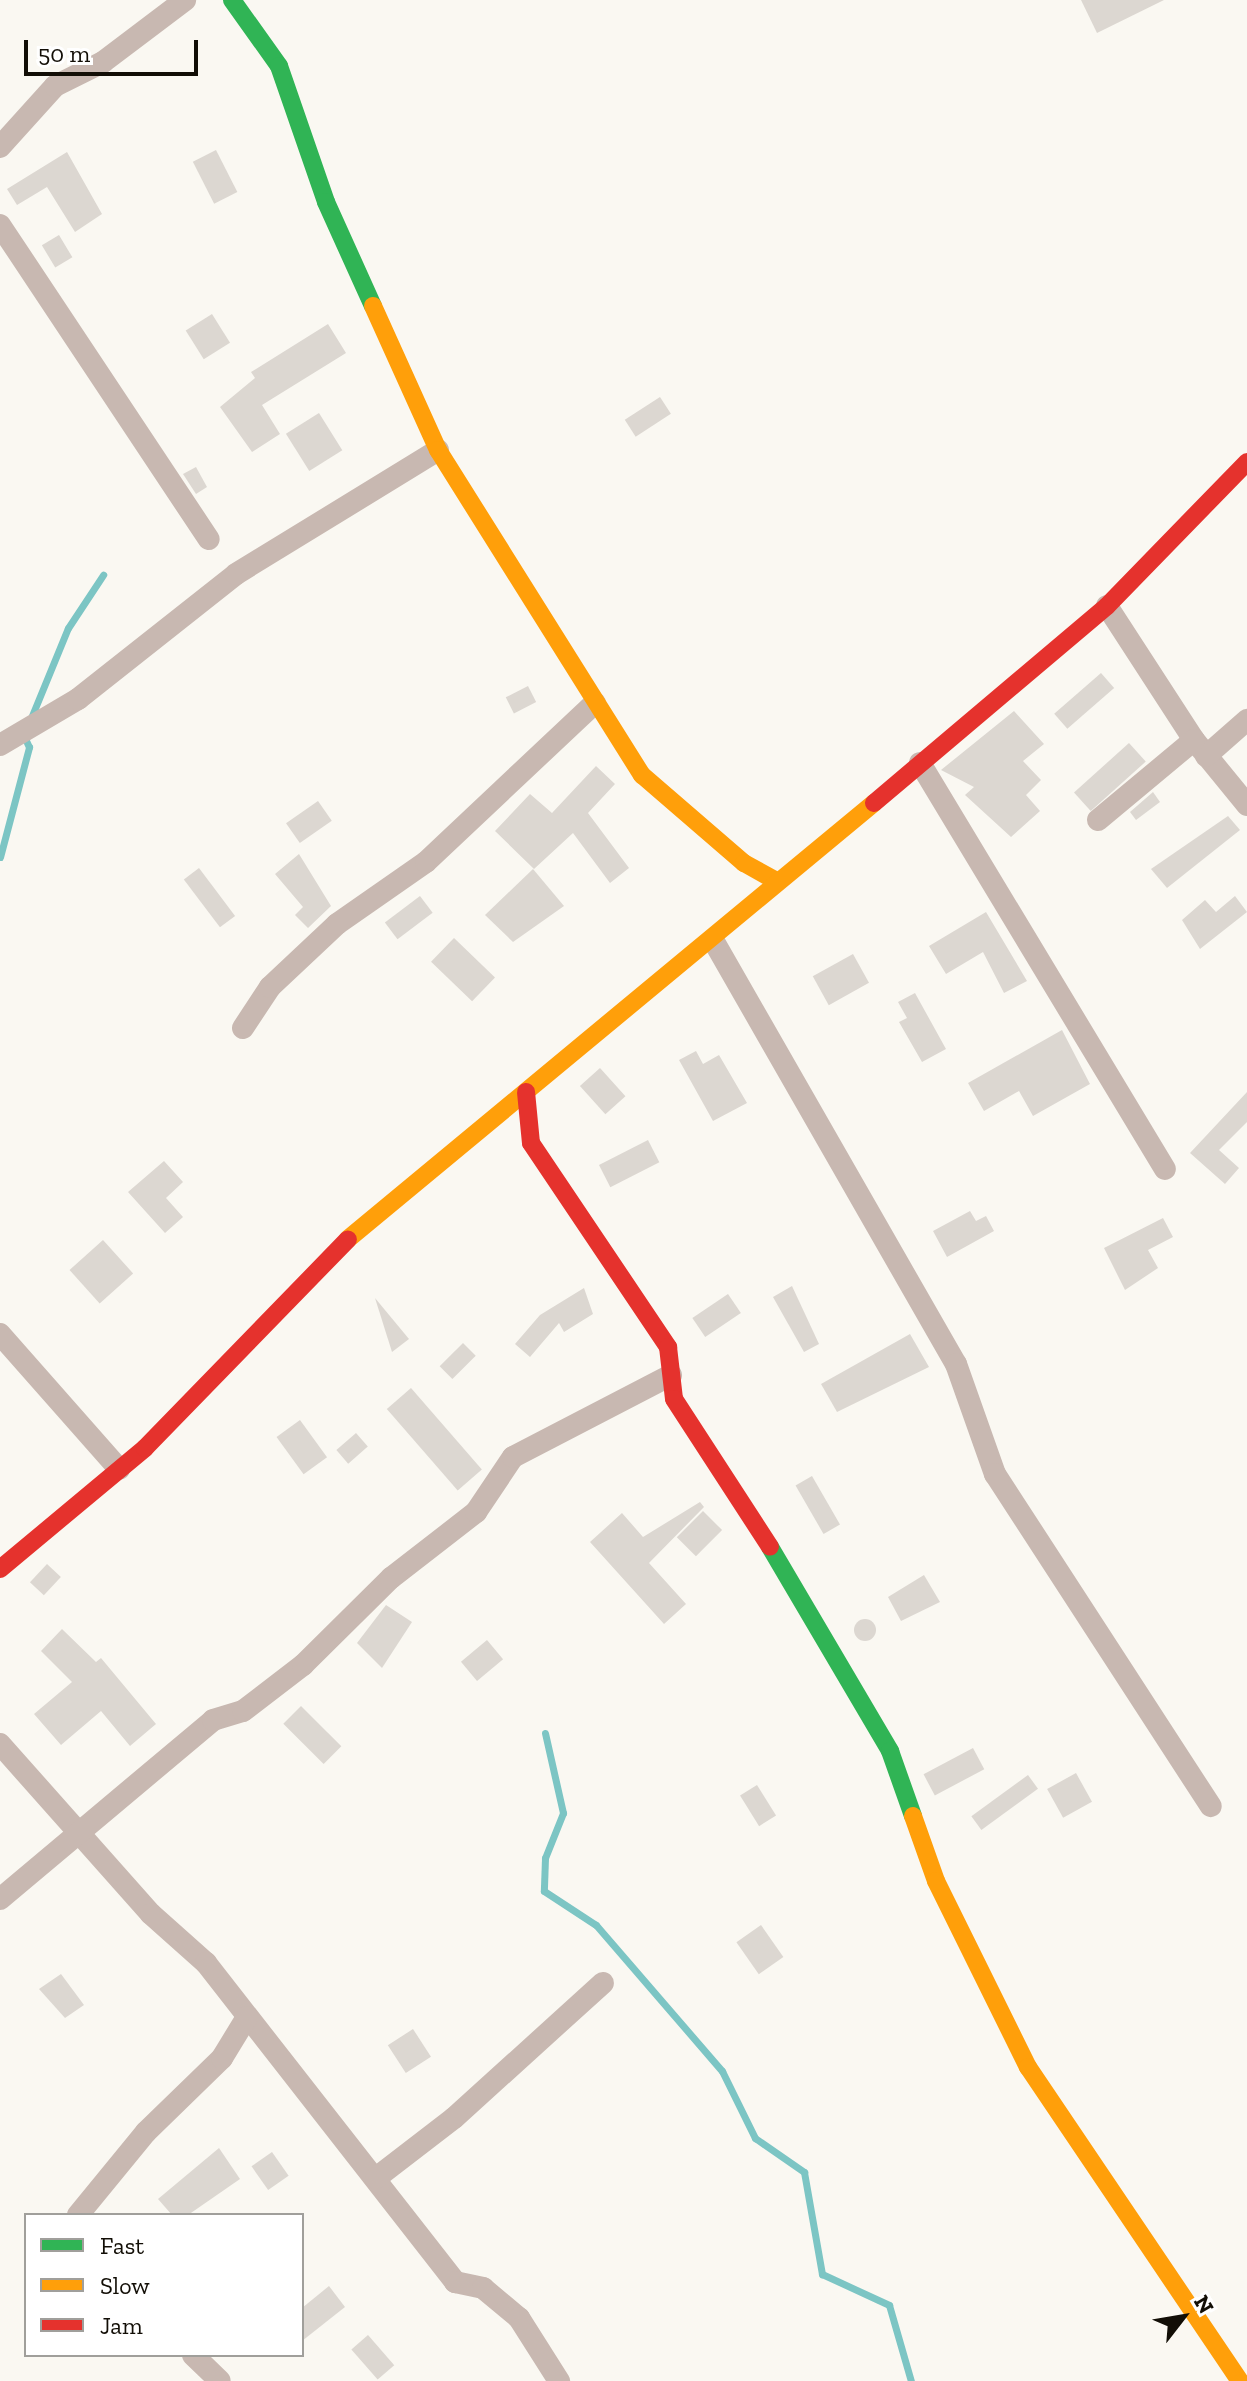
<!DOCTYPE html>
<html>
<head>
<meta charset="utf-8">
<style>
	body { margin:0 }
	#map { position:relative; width:1247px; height:2381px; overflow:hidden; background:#faf8f2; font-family:"Zilla Slab",serif }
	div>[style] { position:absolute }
	.stream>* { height:7px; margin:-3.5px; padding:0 3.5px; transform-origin:3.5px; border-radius:3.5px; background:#7cc5c4 }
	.building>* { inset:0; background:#dcd7d1; transform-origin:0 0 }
	.round { border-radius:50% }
	.street>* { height:22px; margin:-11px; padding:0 11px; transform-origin:11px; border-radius:11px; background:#c8b8b1 }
	.fast>* { height:18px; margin:-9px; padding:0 9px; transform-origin:9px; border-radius:9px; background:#30b455 }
	.slow>* { height:18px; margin:-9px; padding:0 9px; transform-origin:9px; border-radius:9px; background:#ff9f0a }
	.jam>* { height:18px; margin:-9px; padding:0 9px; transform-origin:9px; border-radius:9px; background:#e5322d }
	span { translate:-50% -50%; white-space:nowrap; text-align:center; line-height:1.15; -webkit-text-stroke:8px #fff; paint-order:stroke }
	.legend { position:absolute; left:24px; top:2213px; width:280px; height:144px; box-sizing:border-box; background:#fff; border:2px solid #a09f9b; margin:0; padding:10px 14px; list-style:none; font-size:24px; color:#120e06 }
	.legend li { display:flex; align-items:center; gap:16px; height:40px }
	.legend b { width:40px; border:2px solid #a09f9b }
	.north { position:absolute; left:1143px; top:2277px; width:80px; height:80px; -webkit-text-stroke:6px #fff; paint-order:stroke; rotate:59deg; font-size:22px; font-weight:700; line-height:32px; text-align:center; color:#120e06 }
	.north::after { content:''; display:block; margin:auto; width:28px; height:36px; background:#120e06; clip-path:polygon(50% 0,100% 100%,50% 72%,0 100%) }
	.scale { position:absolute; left:24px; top:40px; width:174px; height:36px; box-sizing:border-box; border:4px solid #120e06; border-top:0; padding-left:10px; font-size:24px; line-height:28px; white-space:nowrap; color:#120e06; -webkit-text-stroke:6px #fff; paint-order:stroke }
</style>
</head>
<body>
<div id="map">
	<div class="stream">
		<div style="left:31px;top:718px;width:97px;rotate:-67.7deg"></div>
		<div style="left:68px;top:628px;width:64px;rotate:-56.6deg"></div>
		<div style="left:0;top:857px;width:114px;rotate:-75.2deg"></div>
		<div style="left:29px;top:747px;width:14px;rotate:-115deg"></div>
		<div style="left:545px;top:1733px;width:82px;rotate:77.3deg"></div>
		<div style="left:563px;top:1813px;width:48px;rotate:111.8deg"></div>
		<div style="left:545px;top:1858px;width:33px;rotate:92deg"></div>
		<div style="left:544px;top:1891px;width:62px;rotate:33.2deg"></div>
		<div style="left:596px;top:1925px;width:193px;rotate:49.2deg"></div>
		<div style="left:722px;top:2071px;width:75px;rotate:63.8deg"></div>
		<div style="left:755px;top:2138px;width:60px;rotate:34.8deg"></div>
		<div style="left:804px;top:2172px;width:104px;rotate:80deg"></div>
		<div style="left:822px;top:2274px;width:74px;rotate:24.8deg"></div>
		<div style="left:889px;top:2305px;width:79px;rotate:73.9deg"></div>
	</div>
	<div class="building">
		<div style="clip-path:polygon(1081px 0,1164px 0,1097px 33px)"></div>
		<div style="left:216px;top:150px;width:47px;height:26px;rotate:63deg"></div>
		<div style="clip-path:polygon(67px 152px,102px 214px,75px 232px,47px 187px,17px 205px,7px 189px)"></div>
		<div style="left:59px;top:235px;width:26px;height:20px;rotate:59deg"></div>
		<div style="left:212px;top:314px;width:34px;height:31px;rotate:58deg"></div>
		<div style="clip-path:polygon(328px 324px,346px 353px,262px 405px,280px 434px,252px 452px,220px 407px,255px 378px,251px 372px)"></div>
		<div style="left:660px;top:397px;width:20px;height:42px;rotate:57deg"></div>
		<div style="left:319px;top:413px;width:44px;height:39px;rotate:58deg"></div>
		<div style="clip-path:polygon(196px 467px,207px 487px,196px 494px,183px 474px)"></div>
		<div style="left:1101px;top:673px;width:20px;height:62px;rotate:49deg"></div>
		<div style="left:528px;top:686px;width:18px;height:25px;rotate:63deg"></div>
		<div style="clip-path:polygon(1014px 711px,1044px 744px,1023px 761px,1041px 780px,1026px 795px,1040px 811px,1011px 837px,965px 795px,974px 787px,941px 770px)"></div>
		<div style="left:1129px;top:743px;width:25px;height:74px;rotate:48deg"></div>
		<div style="clip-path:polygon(596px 766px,615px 784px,588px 813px,629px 868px,610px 883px,573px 833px,534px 869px,495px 831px,530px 794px,552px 813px)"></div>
		<div style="clip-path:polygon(1153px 792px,1160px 802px,1136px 820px,1130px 812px)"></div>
		<div style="left:318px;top:801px;width:24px;height:39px;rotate:55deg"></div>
		<div style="clip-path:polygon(1228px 816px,1240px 830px,1167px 888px,1151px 869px)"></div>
		<div style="clip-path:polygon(299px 854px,331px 906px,308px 928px,295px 915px,303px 907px,275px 874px)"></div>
		<div style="left:199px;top:868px;width:60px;height:19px;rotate:53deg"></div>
		<div style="clip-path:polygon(533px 869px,564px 906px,513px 942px,485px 915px)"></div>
		<div style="left:420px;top:896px;width:21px;height:44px;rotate:53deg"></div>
		<div style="clip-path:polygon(1235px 896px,1247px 912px,1200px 949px,1182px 920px,1205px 900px,1216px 912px)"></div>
		<div style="clip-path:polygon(986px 912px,1027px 981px,1004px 993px,983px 952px,946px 974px,929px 946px)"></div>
		<div style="left:454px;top:938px;width:57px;height:33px;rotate:44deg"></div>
		<div style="left:853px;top:954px;width:33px;height:46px;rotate:61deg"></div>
		<div style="clip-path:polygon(915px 993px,946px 1049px,922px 1062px,899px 1022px,907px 1018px,898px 1002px)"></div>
		<div style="clip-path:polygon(1062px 1030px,1090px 1084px,1033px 1116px,1019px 1091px,984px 1111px,968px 1083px)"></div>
		<div style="clip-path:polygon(696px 1051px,703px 1064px,719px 1055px,747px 1103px,713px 1121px,679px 1060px)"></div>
		<div style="left:600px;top:1068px;width:38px;height:27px;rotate:48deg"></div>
		<div style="clip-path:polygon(1247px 1092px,1247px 1122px,1219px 1150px,1239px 1168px,1225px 1184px,1190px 1153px)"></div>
		<div style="left:648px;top:1140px;width:25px;height:55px;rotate:63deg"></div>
		<div style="clip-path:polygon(164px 1161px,183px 1182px,166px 1198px,183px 1217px,165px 1233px,128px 1192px)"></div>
		<div style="clip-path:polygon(970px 1211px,976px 1221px,986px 1216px,994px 1231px,947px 1257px,933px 1231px)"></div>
		<div style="clip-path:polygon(1163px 1218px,1173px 1237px,1148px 1250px,1158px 1268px,1125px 1290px,1104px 1248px)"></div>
		<div style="left:103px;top:1240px;width:45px;height:45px;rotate:48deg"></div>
		<div style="clip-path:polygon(792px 1286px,819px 1344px,804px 1352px,773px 1297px)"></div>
		<div style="clip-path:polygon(584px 1288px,593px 1314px,564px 1332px,559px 1323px,530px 1357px,515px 1344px,540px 1315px)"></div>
		<div style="left:728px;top:1294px;width:23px;height:43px;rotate:56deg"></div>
		<div style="clip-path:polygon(375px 1298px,409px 1339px,392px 1352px)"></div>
		<div style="clip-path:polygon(910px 1334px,929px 1367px,837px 1412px,821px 1384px)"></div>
		<div style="left:463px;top:1343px;width:18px;height:33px;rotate:45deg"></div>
		<div style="left:411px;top:1388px;width:108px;height:32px;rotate:49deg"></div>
		<div style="left:300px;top:1420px;width:46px;height:29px;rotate:54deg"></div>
		<div style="left:356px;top:1433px;width:18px;height:26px;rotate:49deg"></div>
		<div style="left:812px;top:1476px;width:56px;height:19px;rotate:60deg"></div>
		<div style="clip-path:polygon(700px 1502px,704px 1507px,649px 1563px,686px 1604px,664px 1624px,590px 1542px,622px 1513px,643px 1537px)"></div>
		<div style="left:703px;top:1511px;width:27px;height:37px;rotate:45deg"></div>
		<div style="left:47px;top:1564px;width:19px;height:25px;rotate:43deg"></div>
		<div style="clip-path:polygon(924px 1575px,940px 1602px,901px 1621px,888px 1597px)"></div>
		<div style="clip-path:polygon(386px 1605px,412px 1622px,382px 1668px,357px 1643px)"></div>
		<div class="round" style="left:854px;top:1619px;width:22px;height:22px"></div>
		<div style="clip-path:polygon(62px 1629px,96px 1662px,101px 1658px,156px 1724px,130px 1746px,101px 1711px,61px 1745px,34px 1714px,72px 1682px,41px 1651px)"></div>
		<div style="left:487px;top:1640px;width:25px;height:34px;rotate:50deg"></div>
		<div style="left:301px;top:1706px;width:57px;height:25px;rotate:45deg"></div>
		<div style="left:973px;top:1748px;width:24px;height:56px;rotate:62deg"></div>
		<div style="left:1076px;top:1773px;width:33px;height:33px;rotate:61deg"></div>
		<div style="left:1028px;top:1775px;width:17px;height:70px;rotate:54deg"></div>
		<div style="left:757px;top:1785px;width:36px;height:20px;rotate:58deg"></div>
		<div style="left:761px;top:1925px;width:39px;height:30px;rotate:55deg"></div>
		<div style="clip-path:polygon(61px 1974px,84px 2005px,65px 2018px,39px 1989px)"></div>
		<div style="left:413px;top:2029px;width:33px;height:30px;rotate:57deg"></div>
		<div style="clip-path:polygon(219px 2148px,240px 2179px,188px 2215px,172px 2215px,158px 2199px)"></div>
		<div style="left:272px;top:2152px;width:29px;height:25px;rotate:55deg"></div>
		<div style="clip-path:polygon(329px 2286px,345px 2307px,302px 2341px,302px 2308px)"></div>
		<div style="left:368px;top:2335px;width:40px;height:22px;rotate:49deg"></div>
	</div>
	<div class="street">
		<div style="left:0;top:147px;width:82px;rotate:-48deg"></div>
		<div style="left:55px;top:86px;width:54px;rotate:-26.6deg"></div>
		<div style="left:103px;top:62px;width:103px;rotate:-37.1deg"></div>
		<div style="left:0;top:225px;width:377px;rotate:56.4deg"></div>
		<div style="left:1107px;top:606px;width:160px;rotate:57deg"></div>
		<div style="left:1194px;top:740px;width:84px;rotate:50.8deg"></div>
		<div style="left:0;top:745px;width:91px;rotate:-30.5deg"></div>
		<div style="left:78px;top:699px;width:201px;rotate:-38.3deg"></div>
		<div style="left:236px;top:574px;width:237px;rotate:-31.5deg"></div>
		<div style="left:1206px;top:756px;width:55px;rotate:-41.3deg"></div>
		<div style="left:920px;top:763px;width:474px;rotate:58.9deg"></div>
		<div style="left:1098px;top:820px;width:125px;rotate:-39.8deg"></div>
		<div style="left:713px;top:940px;width:489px;rotate:60.2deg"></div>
		<div style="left:956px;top:1364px;width:117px;rotate:70.5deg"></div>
		<div style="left:995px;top:1474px;width:396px;rotate:57deg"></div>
		<div style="left:243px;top:1028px;width:49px;rotate:-56.6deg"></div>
		<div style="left:270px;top:987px;width:92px;rotate:-43.2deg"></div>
		<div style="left:337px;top:924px;width:108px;rotate:-34.9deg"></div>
		<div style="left:426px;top:862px;width:232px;rotate:-43.3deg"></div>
		<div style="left:0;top:1334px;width:180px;rotate:48.6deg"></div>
		<div style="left:0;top:1744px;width:227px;rotate:48.4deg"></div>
		<div style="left:151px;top:1914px;width:74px;rotate:41.7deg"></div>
		<div style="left:206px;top:1963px;width:405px;rotate:52deg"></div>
		<div style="left:455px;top:2282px;width:29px;rotate:12deg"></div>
		<div style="left:483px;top:2288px;width:47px;rotate:39.8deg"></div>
		<div style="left:519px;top:2318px;width:75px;rotate:57.6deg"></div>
		<div style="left:0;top:1899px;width:278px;rotate:-40deg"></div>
		<div style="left:213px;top:1720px;width:31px;rotate:-17deg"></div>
		<div style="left:243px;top:1711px;width:76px;rotate:-37.5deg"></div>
		<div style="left:303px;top:1665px;width:124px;rotate:-44.7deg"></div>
		<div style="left:391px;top:1578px;width:108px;rotate:-37.8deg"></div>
		<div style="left:476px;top:1512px;width:66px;rotate:-56.1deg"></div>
		<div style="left:513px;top:1457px;width:178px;rotate:-27.4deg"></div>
		<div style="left:376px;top:2178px;width:98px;rotate:-37.6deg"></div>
		<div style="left:454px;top:2118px;width:201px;rotate:-42.2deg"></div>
		<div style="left:78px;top:2215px;width:107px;rotate:-50.7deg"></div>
		<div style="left:146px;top:2132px;width:106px;rotate:-44.2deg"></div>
		<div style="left:222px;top:2058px;width:48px;rotate:-58.6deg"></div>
		<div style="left:193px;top:2355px;width:37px;rotate:44deg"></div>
	</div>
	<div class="fast">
		<div style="left:232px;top:0;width:81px;rotate:54.5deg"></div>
		<div style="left:279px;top:66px;width:144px;rotate:70.9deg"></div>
		<div style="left:326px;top:202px;width:114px;rotate:65.7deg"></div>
		<div style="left:770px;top:1547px;width:237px;rotate:59.5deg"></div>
		<div style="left:890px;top:1751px;width:69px;rotate:70.5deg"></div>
	</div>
	<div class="slow">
		<div style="left:373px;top:306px;width:158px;rotate:65.7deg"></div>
		<div style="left:438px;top:450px;width:384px;rotate:57.9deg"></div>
		<div style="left:642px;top:775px;width:135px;rotate:40.8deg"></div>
		<div style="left:744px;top:863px;width:38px;rotate:29deg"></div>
		<div style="left:348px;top:1239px;width:683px;rotate:-39.66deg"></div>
		<div style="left:913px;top:1816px;width:69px;rotate:70.5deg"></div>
		<div style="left:936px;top:1881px;width:208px;rotate:63.7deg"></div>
		<div style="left:1028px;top:2067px;width:379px;rotate:56deg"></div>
	</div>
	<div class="jam">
		<div style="left:874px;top:803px;width:305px;rotate:-40.2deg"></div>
		<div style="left:1107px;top:606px;width:201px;rotate:-45.8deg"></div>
		<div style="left:526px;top:1092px;width:51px;rotate:84.4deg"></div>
		<div style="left:531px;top:1143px;width:246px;rotate:56.1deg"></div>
		<div style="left:668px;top:1347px;width:52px;rotate:83.4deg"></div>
		<div style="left:674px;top:1399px;width:176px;rotate:57deg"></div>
		<div style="left:0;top:1569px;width:189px;rotate:-39.8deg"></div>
		<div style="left:145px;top:1448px;width:291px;rotate:-45.8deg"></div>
	</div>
	<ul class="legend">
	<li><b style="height:10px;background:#30b455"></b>Fast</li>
	<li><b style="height:10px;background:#ff9f0a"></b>Slow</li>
	<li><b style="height:10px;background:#e5322d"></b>Jam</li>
	</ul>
	<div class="north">N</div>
	<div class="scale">50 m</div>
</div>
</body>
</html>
